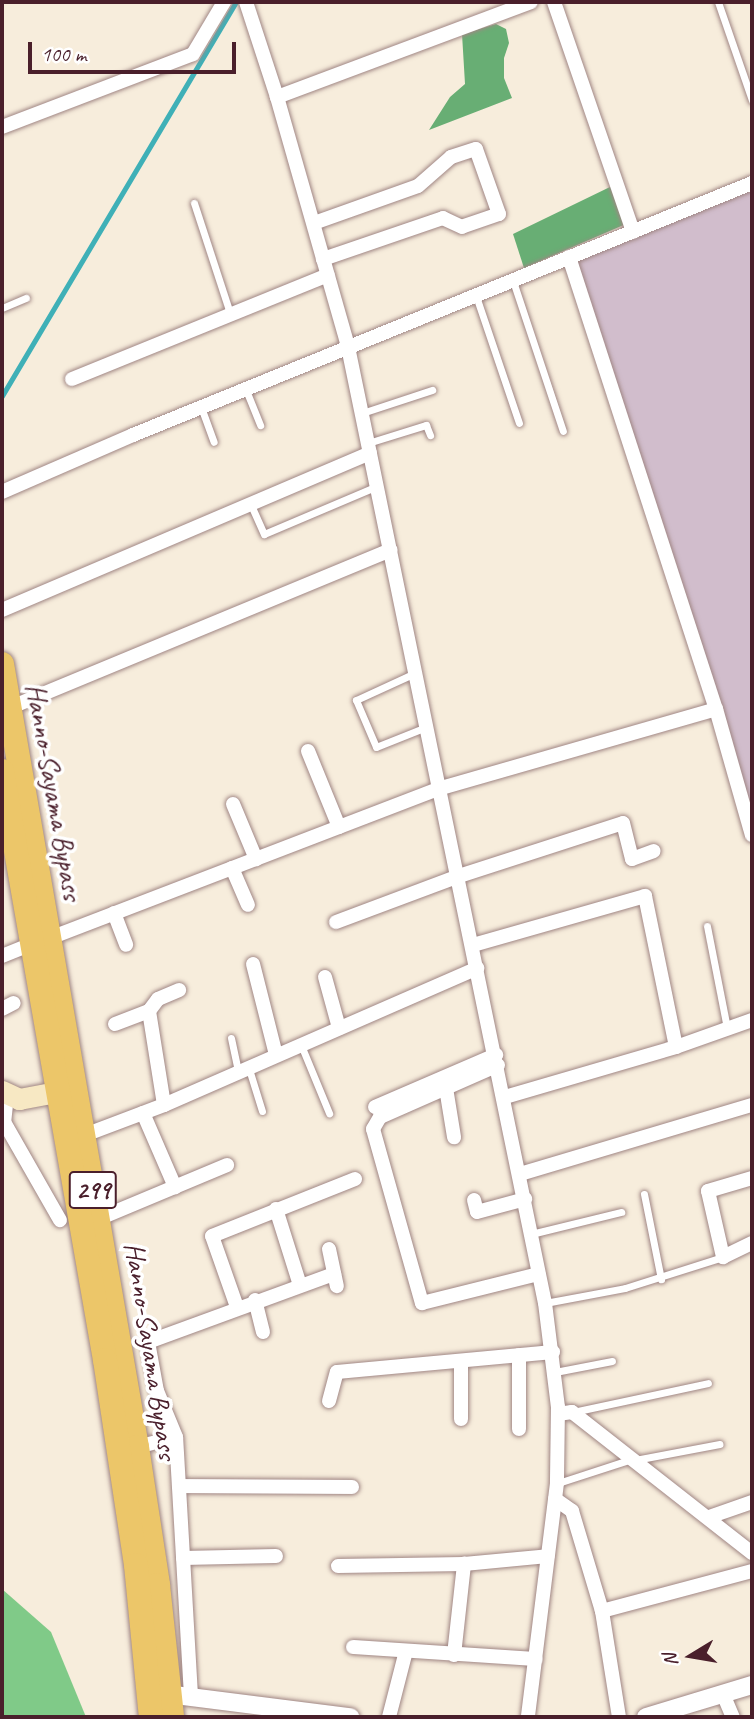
<!DOCTYPE html>
<html>
<head>
<meta charset="utf-8">
<style>
	body { margin:0 }
	#map { position:relative; width:754px; height:1719px; overflow:hidden; background:#f7eddc; font-family:Caveat,sans-serif }
	div>[style] { position:absolute }
	.industrial>* { inset:0; background:#d1bdcc }
	.green>* { inset:0; background:#80ca88 }
	.forest>* { inset:0; background:#68ae74 }
	.stream>* { height:4.5px; margin:-2.25px; padding:0 2.25px; transform-origin:2.25px; border-radius:2.25px; background:#3fb0b7 }
	.roads { filter:drop-shadow(0 0 2px #a08684) drop-shadow(0 0 2px #a08684) }
	.service>* { height:7px; margin:-3.5px; padding:0 3.5px; transform-origin:3.5px; border-radius:3.5px; background:#fff }
	.minor>* { height:14px; margin:-7px; padding:0 7px; transform-origin:7px; border-radius:7px; background:#fff }
	.tertiary>* { height:18px; margin:-9px; padding:0 9px; transform-origin:9px; border-radius:9px; background:#fff }
	.secondary>* { height:21px; margin:-10.5px; padding:0 10.5px; transform-origin:10.5px; border-radius:10.5px; background:#f7e8c3 }
	.trunk>* { height:24px; margin:-12px; padding:0 12px; transform-origin:12px; border-radius:12px; background:#ecc669 }
	span { translate:-50% -50%; white-space:nowrap; text-align:center; line-height:1.15; -webkit-text-stroke:7px #fff; paint-order:stroke }
	.shield-label span { padding:2px 5px; background:#fff; border:2px solid; border-radius:5px; -webkit-text-stroke-width:0 }
	.shield-label { font-size:26px; color:#4a1f2b; font-weight:700 }
	.street-label { font-size:28px; color:#4a1f2b }
	.frame { position:absolute; inset:0; border:4px solid #4a1f2b; pointer-events:none }
	.north { position:absolute; left:656px; top:1621px; width:70px; height:70px; -webkit-text-stroke:5px #fff; paint-order:stroke; rotate:259deg; font-size:19px; font-weight:700; line-height:28px; text-align:center; color:#4a1f2b }
	.north::after { content:''; display:block; margin:auto; width:24px; height:32px; background:#4a1f2b; clip-path:polygon(50% 0,100% 100%,50% 72%,0 100%) }
	.scale { position:absolute; left:28px; top:42px; width:208px; height:32px; box-sizing:border-box; border:4px solid #4a1f2b; border-top:0; padding-left:9px; font-size:21px; line-height:24px; white-space:nowrap; color:#4a1f2b; -webkit-text-stroke:5px #fff; paint-order:stroke }
</style>
</head>
<body>
<div id="map">
	<div class="industrial">
		<div style="clip-path:polygon(752px 189px,752px 830px,576px 262px)"></div>
	</div>
	<div class="green">
		<div style="clip-path:polygon(2px 1589px,51px 1632px,86px 1717px,2px 1717px)"></div>
	</div>
	<div class="forest">
		<div style="clip-path:polygon(496px 24px,506px 29px,509px 43px,504px 58px,504px 78px,512px 98px,429px 130px,450px 97px,465px 84px,462px 34px)"></div>
		<div style="clip-path:polygon(612px 186px,626px 224px,524px 268px,513px 234px)"></div>
	</div>
	<div class="stream">
		<div style="left:2px;top:396px;width:458px;rotate:-59.3deg"></div>
	</div>
	<div class="roads">
		<div class="service">
			<div style="left:718px;top:2px;width:104px;rotate:70.9deg"></div>
			<div style="left:194px;top:203px;width:116px;rotate:71.9deg"></div>
			<div style="left:513px;top:281px;width:158px;rotate:71.6deg"></div>
			<div style="left:476px;top:296px;width:134px;rotate:71.3deg"></div>
			<div style="left:2px;top:308px;width:26px;rotate:-23deg"></div>
			<div style="left:246px;top:390px;width:38px;rotate:68deg"></div>
			<div style="left:201px;top:407px;width:37px;rotate:70deg"></div>
			<div style="left:362px;top:413px;width:74px;rotate:-18.2deg"></div>
			<div style="left:368px;top:443px;width:61px;rotate:-17.2deg"></div>
			<div style="left:426px;top:425px;width:11px;rotate:68deg"></div>
			<div style="left:251px;top:505px;width:32px;rotate:66deg"></div>
			<div style="left:264px;top:534px;width:123px;rotate:-23deg"></div>
			<div style="left:415px;top:673px;width:65px;rotate:155.4deg"></div>
			<div style="left:356px;top:700px;width:51px;rotate:66.9deg"></div>
			<div style="left:376px;top:747px;width:54px;rotate:-21.8deg"></div>
			<div style="left:707px;top:926px;width:104px;rotate:78.9deg"></div>
			<div style="left:231px;top:1038px;width:35px;rotate:78deg"></div>
			<div style="left:301px;top:1045px;width:74px;rotate:67.6deg"></div>
			<div style="left:249px;top:1069px;width:44px;rotate:72.8deg"></div>
			<div style="left:644px;top:1194px;width:87px;rotate:78.7deg"></div>
			<div style="left:531px;top:1234px;width:93px;rotate:-13.7deg"></div>
			<div style="left:545px;top:1303px;width:81px;rotate:-10.6deg"></div>
			<div style="left:625px;top:1288px;width:103px;rotate:-17.6deg"></div>
			<div style="left:555px;top:1372px;width:58px;rotate:-10.9deg"></div>
			<div style="left:573px;top:1412px;width:138px;rotate:-12.1deg"></div>
			<div style="left:635px;top:1460px;width:86px;rotate:-10.7deg"></div>
			<div style="left:558px;top:1483px;width:78px;rotate:-18deg"></div>
		</div>
		<div class="minor">
			<div style="left:246px;top:2px;width:100px;rotate:71.9deg"></div>
			<div style="left:277px;top:97px;width:260px;rotate:74.1deg"></div>
			<div style="left:348px;top:347px;width:976px;rotate:78.36deg"></div>
			<div style="left:545px;top:1303px;width:105px;rotate:82.9deg"></div>
			<div style="left:558px;top:1407px;width:76px;rotate:90.8deg"></div>
			<div style="left:557px;top:1483px;width:236px;rotate:97.1deg"></div>
			<div style="left:554px;top:2px;width:243px;rotate:71deg"></div>
			<div style="left:277px;top:97px;width:271px;rotate:-20.5deg"></div>
			<div style="left:2px;top:127px;width:204px;rotate:-20.9deg"></div>
			<div style="left:193px;top:54px;width:61px;rotate:-59.2deg"></div>
			<div style="left:314px;top:223px;width:110px;rotate:-19.6deg"></div>
			<div style="left:418px;top:186px;width:44px;rotate:-41.3deg"></div>
			<div style="left:451px;top:157px;width:26px;rotate:-18deg"></div>
			<div style="left:476px;top:149px;width:69px;rotate:70.5deg"></div>
			<div style="left:499px;top:214px;width:39px;rotate:161deg"></div>
			<div style="left:462px;top:227px;width:21px;rotate:-155deg"></div>
			<div style="left:443px;top:218px;width:127px;rotate:161.1deg"></div>
			<div style="left:569px;top:257px;width:475px;rotate:72deg"></div>
			<div style="left:716px;top:709px;width:131px;rotate:74.1deg"></div>
			<div style="left:72px;top:379px;width:276px;rotate:-22.1deg"></div>
			<div style="left:2px;top:492px;width:143px;rotate:-23.5deg"></div>
			<div style="left:133px;top:435px;width:668px;rotate:-22.15deg"></div>
			<div style="left:2px;top:610px;width:400px;rotate:-23.1deg"></div>
			<div style="left:9px;top:708px;width:413px;rotate:-22.5deg"></div>
			<div style="left:308px;top:751px;width:82px;rotate:67.8deg"></div>
			<div style="left:233px;top:804px;width:60px;rotate:67.3deg"></div>
			<div style="left:232px;top:868px;width:40px;rotate:66.6deg"></div>
			<div style="left:114px;top:913px;width:34px;rotate:69deg"></div>
			<div style="left:336px;top:922px;width:131px;rotate:-20.5deg"></div>
			<div style="left:459px;top:876px;width:172px;rotate:-17.9deg"></div>
			<div style="left:623px;top:823px;width:37px;rotate:76deg"></div>
			<div style="left:632px;top:859px;width:23px;rotate:-20deg"></div>
			<div style="left:50px;top:938px;width:419px;rotate:-21deg"></div>
			<div style="left:441px;top:788px;width:286px;rotate:-16deg"></div>
			<div style="left:473px;top:945px;width:179px;rotate:-15.9deg"></div>
			<div style="left:645px;top:896px;width:154px;rotate:78.4deg"></div>
			<div style="left:2px;top:956px;width:32px;rotate:-22deg"></div>
			<div style="left:253px;top:964px;width:94px;rotate:75.8deg"></div>
			<div style="left:325px;top:977px;width:53px;rotate:74.6deg"></div>
			<div style="left:2px;top:1009px;width:13px;rotate:-27deg"></div>
			<div style="left:149px;top:1011px;width:95px;rotate:80.9deg"></div>
			<div style="left:115px;top:1024px;width:36px;rotate:-21deg"></div>
			<div style="left:149px;top:1011px;width:15px;rotate:-53deg"></div>
			<div style="left:158px;top:999px;width:23px;rotate:-23deg"></div>
			<div style="left:498px;top:1065px;width:129px;rotate:156.2deg"></div>
			<div style="left:380px;top:1117px;width:14px;rotate:120deg"></div>
			<div style="left:373px;top:1129px;width:181px;rotate:74.3deg"></div>
			<div style="left:422px;top:1303px;width:120px;rotate:-14deg"></div>
			<div style="left:446px;top:1088px;width:50px;rotate:80.7deg"></div>
			<div style="left:7px;top:1095px;width:27px;rotate:96deg"></div>
			<div style="left:4px;top:1122px;width:113px;rotate:60.3deg"></div>
			<div style="left:505px;top:1097px;width:178px;rotate:-16.3deg"></div>
			<div style="left:676px;top:1047px;width:81px;rotate:-19.6deg"></div>
			<div style="left:375px;top:1107px;width:132px;rotate:-23.3deg"></div>
			<div style="left:143px;top:1113px;width:81px;rotate:66.6deg"></div>
			<div style="left:82px;top:1136px;width:88px;rotate:-20.7deg"></div>
			<div style="left:164px;top:1105px;width:342px;rotate:-23.6deg"></div>
			<div style="left:520px;top:1174px;width:242px;rotate:-16.6deg"></div>
			<div style="left:752px;top:1178px;width:46px;rotate:163.5deg"></div>
			<div style="left:708px;top:1191px;width:68px;rotate:77.2deg"></div>
			<div style="left:723px;top:1257px;width:32px;rotate:-26deg"></div>
			<div style="left:474px;top:1200px;width:12px;rotate:76deg"></div>
			<div style="left:477px;top:1212px;width:50px;rotate:-15.2deg"></div>
			<div style="left:276px;top:1209px;width:80px;rotate:72.5deg"></div>
			<div style="left:98px;top:1219px;width:140px;rotate:-22.7deg"></div>
			<div style="left:329px;top:1249px;width:38px;rotate:78deg"></div>
			<div style="left:255px;top:1300px;width:33px;rotate:76deg"></div>
			<div style="left:237px;top:1307px;width:75px;rotate:-109.4deg"></div>
			<div style="left:212px;top:1236px;width:154px;rotate:-21.7deg"></div>
			<div style="left:461px;top:1361px;width:58px;rotate:90deg"></div>
			<div style="left:329px;top:1401px;width:30px;rotate:-75deg"></div>
			<div style="left:337px;top:1372px;width:217px;rotate:-5.3deg"></div>
			<div style="left:558px;top:1414px;width:14px;rotate:-8deg"></div>
			<div style="left:572px;top:1412px;width:229px;rotate:38.1deg"></div>
			<div style="left:519px;top:1429px;width:74px;rotate:-90deg"></div>
			<div style="left:137px;top:1447px;width:40px;rotate:-14.4deg"></div>
			<div style="left:179px;top:1486px;width:173px;rotate:0.3deg"></div>
			<div style="left:555px;top:1499px;width:21px;rotate:35deg"></div>
			<div style="left:572px;top:1511px;width:104px;rotate:73.3deg"></div>
			<div style="left:602px;top:1611px;width:107px;rotate:80.9deg"></div>
			<div style="left:709px;top:1517px;width:46px;rotate:-19.2deg"></div>
			<div style="left:183px;top:1558px;width:93px;rotate:-1.2deg"></div>
			<div style="left:338px;top:1566px;width:126px;rotate:-0.9deg"></div>
			<div style="left:464px;top:1564px;width:84px;rotate:-5.4deg"></div>
			<div style="left:602px;top:1611px;width:155px;rotate:-14.9deg"></div>
			<div style="left:353px;top:1647px;width:183px;rotate:3.8deg"></div>
			<div style="left:454px;top:1655px;width:92px;rotate:-83.7deg"></div>
			<div style="left:723px;top:1694px;width:25px;rotate:67deg"></div>
			<div style="left:191px;top:1696px;width:259px;rotate:-93.3deg"></div>
			<div style="left:176px;top:1437px;width:50px;rotate:-112.4deg"></div>
			<div style="left:157px;top:1391px;width:50px;rotate:-100.4deg"></div>
			<div style="left:148px;top:1342px;width:198px;rotate:-20.1deg"></div>
			<div style="left:389px;top:1717px;width:68px;rotate:-75.6deg"></div>
		</div>
		<div class="tertiary">
			<div style="left:159px;top:1693px;width:193px;rotate:7.2deg"></div>
			<div style="left:646px;top:1717px;width:111px;rotate:-16.8deg"></div>
		</div>
		<div class="secondary">
			<div style="left:2px;top:1091px;width:19px;rotate:25deg"></div>
			<div style="left:19px;top:1099px;width:54px;rotate:-10.7deg"></div>
		</div>
		<div class="trunk">
			<div style="left:2px;top:664px;width:795px;rotate:80.22deg"></div>
			<div style="left:137px;top:1447px;width:140px;rotate:81.3deg"></div>
			<div style="left:158px;top:1585px;width:133px;rotate:83.9deg"></div>
			<div style="left:2px;top:771px;width:598px;rotate:80.08deg"></div>
			<div style="left:105px;top:1360px;width:207px;rotate:81.4deg"></div>
			<div style="left:136px;top:1565px;width:153px;rotate:84.4deg"></div>
		</div>
	</div>
	<div class="shield-label">
		<span style="left:93px;top:1190px">299</span>
	</div>
	<div class="street-label">
		<span style="left:54px;top:792px;rotate:80deg">Hanno-Sayama Bypass</span>
		<span style="left:151px;top:1351px;rotate:81deg">Hanno-Sayama Bypass</span>
	</div>
	<div class="frame"></div>
	<div class="north">N</div>
	<div class="scale">100 m</div>
</div>
</body>
</html>
